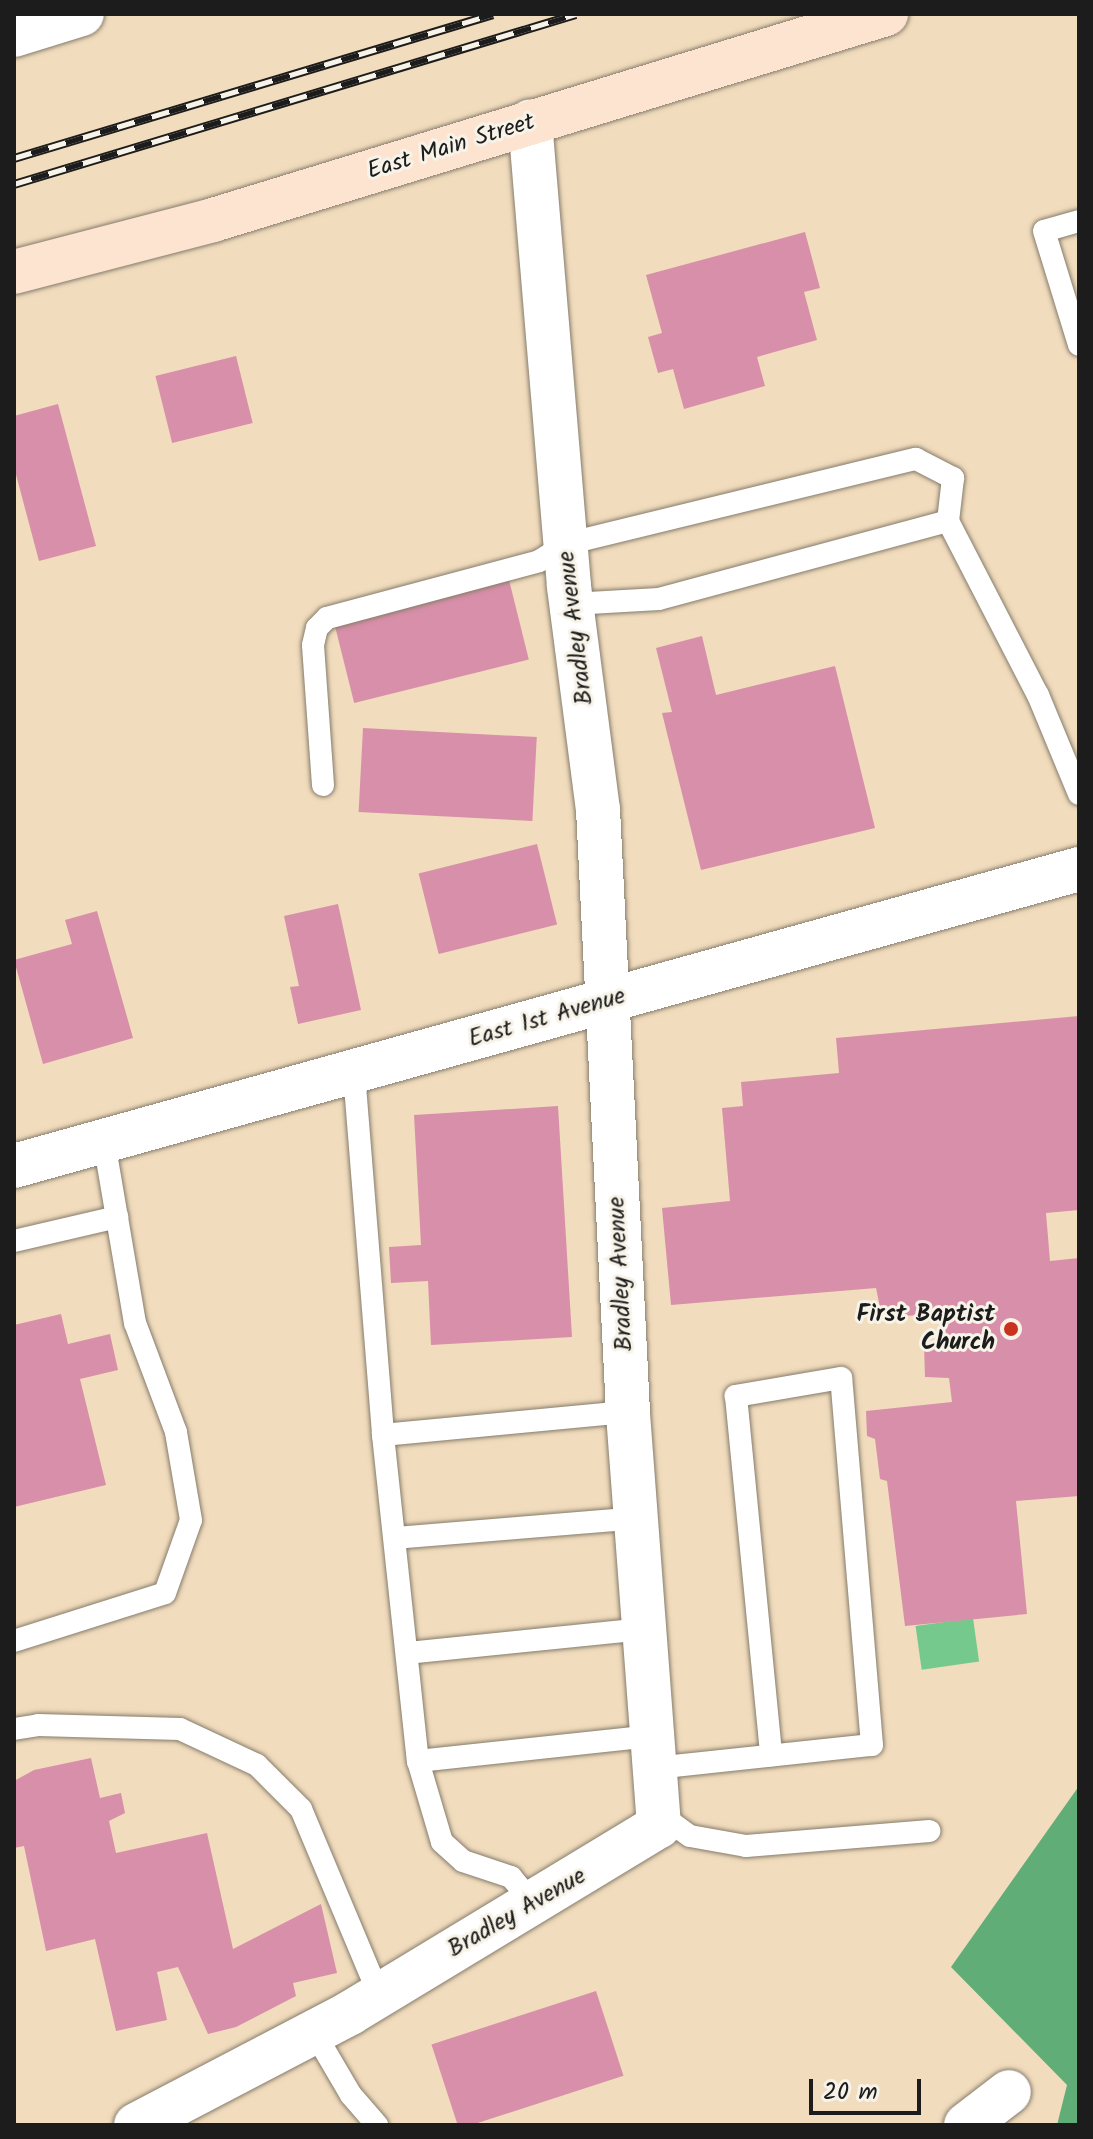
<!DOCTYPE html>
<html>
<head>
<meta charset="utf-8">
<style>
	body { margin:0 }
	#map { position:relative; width:1093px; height:2139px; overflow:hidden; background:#f1dcbd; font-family:Kalam,sans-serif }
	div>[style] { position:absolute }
	.green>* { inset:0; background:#75c98c; transform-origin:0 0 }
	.forest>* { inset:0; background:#60ad78 }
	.building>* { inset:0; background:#d88fa9; transform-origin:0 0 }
	.roads { filter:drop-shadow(0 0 2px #867c6c) drop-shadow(0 0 2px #867c6c) }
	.service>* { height:22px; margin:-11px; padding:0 11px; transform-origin:11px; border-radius:11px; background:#fff }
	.minor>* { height:44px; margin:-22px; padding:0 22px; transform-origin:22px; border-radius:22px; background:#fff }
	.tertiary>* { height:44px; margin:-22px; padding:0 22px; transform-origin:22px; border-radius:22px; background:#fff }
	.secondary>* { height:44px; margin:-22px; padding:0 22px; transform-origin:22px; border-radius:22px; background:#fde4d1 }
	.rail>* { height:9px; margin-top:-4.5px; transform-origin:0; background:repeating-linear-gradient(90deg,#f7f3e8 0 18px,#1c1c1c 0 36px); box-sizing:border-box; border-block:2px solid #1c1c1c }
	.dots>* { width:22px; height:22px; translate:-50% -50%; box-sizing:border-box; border:4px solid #f7f3e8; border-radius:50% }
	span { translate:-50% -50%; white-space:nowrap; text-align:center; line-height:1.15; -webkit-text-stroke:6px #f7f3e8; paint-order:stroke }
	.street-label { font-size:24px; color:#1c1c1c }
	.poi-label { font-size:24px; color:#1c1c1c; font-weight:700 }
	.right { translate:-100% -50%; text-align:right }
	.frame { position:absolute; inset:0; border:16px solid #1c1c1c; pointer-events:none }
	.scale { position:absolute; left:809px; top:2079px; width:112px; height:36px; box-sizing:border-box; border:4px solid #1c1c1c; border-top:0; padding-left:10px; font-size:24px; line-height:28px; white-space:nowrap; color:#1c1c1c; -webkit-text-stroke:6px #f7f3e8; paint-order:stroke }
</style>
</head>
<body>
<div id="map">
	<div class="green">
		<div style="left:973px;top:1618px;width:44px;height:58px;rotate:82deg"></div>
	</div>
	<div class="forest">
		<div style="clip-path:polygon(1079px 1786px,1079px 2125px,1057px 2125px,1067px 2085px,951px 1967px)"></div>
	</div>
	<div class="building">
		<div style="clip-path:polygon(805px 232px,820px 288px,804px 292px,817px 340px,757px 357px,765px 386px,684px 409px,673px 369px,658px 373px,648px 337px,662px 333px,646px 275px)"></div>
		<div style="left:236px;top:356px;width:69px;height:83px;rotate:76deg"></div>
		<div style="clip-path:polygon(58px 404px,96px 546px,39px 561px,14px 467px,14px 416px)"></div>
		<div style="left:509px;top:580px;width:82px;height:180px;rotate:76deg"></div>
		<div style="clip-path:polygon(702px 636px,716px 695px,835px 666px,875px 828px,701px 870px,662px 713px,672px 712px,656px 648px)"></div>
		<div style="left:363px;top:728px;width:174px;height:84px;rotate:3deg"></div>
		<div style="left:537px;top:844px;width:83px;height:122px;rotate:76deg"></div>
		<div style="clip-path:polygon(338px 904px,361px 1010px,298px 1024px,290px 987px,299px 986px,284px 916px)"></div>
		<div style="clip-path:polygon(97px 911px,133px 1038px,43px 1064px,14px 960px,72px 944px,65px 920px)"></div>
		<div style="clip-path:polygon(1079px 1016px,1079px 1210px,1046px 1213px,1050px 1261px,1079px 1258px,1079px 1496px,1016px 1501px,1027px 1614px,905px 1626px,887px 1481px,880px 1479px,875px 1439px,867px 1436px,866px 1411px,952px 1402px,949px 1378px,925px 1377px,924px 1344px,945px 1340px,942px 1314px,882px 1317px,876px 1288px,671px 1305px,662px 1208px,730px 1201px,722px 1108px,743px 1106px,741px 1082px,839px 1073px,836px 1038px)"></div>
		<div style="clip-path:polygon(558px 1106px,572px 1337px,431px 1345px,428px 1281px,391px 1283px,389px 1247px,421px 1245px,414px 1115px)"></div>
		<div style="clip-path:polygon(61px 1314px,68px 1344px,110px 1334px,118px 1370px,80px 1379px,106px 1485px,14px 1507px,14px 1325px)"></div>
		<div style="clip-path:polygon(91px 1758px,100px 1798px,121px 1793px,125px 1813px,109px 1821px,116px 1853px,207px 1833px,233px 1949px,321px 1904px,337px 1973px,293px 1983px,296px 1996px,236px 2027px,208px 2034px,178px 1967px,157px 1972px,167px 2020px,116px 2031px,95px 1939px,46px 1951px,24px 1846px,14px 1848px,14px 1781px,34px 1770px)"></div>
		<div style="left:596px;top:1991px;width:89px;height:173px;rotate:72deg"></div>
	</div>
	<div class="roads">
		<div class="service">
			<div style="left:1079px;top:221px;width:36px;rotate:164deg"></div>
			<div style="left:1044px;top:231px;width:119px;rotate:72.9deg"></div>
			<div style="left:948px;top:521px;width:196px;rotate:62.7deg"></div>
			<div style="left:1038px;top:695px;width:107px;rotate:67.5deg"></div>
			<div style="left:323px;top:785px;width:140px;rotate:-94.1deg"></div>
			<div style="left:313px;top:645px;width:17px;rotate:-77deg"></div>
			<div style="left:317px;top:628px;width:14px;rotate:-45deg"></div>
			<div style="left:327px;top:618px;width:220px;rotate:-15deg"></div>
			<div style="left:539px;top:561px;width:32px;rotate:-32deg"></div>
			<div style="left:566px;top:544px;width:360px;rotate:-13.7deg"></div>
			<div style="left:916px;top:459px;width:42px;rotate:27.2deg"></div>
			<div style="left:953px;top:478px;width:43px;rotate:96.6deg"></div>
			<div style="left:948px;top:521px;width:299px;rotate:164.9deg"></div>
			<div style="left:659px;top:599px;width:88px;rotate:176.7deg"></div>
			<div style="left:354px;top:1073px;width:363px;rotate:85.4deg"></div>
			<div style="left:383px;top:1435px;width:328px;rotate:83.9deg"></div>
			<div style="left:418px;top:1761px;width:84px;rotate:73.5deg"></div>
			<div style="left:442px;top:1842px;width:28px;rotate:42deg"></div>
			<div style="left:463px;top:1861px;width:51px;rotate:18.4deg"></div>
			<div style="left:511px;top:1877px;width:31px;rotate:50deg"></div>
			<div style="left:14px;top:1241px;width:106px;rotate:-13.1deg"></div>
			<div style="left:383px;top:1435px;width:246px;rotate:-5.4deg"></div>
			<div style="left:395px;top:1538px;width:243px;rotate:-4.7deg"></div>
			<div style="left:14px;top:1641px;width:158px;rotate:-17.6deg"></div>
			<div style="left:165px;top:1593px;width:77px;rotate:-70.4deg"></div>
			<div style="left:191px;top:1520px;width:89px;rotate:-99.7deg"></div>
			<div style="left:176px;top:1432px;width:116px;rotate:-110.6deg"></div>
			<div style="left:135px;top:1323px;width:185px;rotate:-99.7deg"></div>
			<div style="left:407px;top:1653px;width:239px;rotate:-5.8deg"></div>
			<div style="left:14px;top:1729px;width:24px;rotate:-9deg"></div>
			<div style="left:38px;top:1725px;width:142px;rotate:1.6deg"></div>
			<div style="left:180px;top:1729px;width:85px;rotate:25.1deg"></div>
			<div style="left:257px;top:1765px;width:62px;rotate:45deg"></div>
			<div style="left:301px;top:1809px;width:202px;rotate:67.2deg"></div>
			<div style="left:418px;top:1761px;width:236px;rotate:-6.1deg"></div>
			<div style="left:655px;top:1768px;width:218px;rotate:-6.1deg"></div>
			<div style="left:872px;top:1745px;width:368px;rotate:-94.8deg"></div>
			<div style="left:841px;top:1378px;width:107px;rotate:170.3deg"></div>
			<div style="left:736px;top:1396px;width:361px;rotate:84.4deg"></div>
			<div style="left:658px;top:1813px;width:39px;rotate:36deg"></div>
			<div style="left:690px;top:1836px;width:57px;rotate:10.1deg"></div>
			<div style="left:746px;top:1846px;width:184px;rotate:-4.7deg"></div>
			<div style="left:314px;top:2032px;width:73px;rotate:59.6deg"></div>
			<div style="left:351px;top:2095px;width:40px;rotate:49deg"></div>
		</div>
		<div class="minor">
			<div style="left:14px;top:1166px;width:1106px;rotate:-15.58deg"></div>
			<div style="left:136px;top:2125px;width:242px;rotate:-27.6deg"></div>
			<div style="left:350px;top:2013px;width:361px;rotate:-31.2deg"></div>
			<div style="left:659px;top:1826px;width:415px;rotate:-94.3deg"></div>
			<div style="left:628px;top:1412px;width:603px;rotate:-92.85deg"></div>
			<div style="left:598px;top:810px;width:226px;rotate:-97.4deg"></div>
			<div style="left:569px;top:586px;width:466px;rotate:-94.8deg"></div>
			<div style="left:966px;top:2125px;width:54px;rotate:-37.5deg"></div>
		</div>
		<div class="tertiary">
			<div style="left:14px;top:35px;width:71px;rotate:-17.2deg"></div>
		</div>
		<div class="secondary">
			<div style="left:14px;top:272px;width:206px;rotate:-14.6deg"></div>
			<div style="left:213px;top:220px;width:704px;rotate:-17.02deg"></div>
		</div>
	</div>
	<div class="rail">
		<div style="left:14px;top:158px;width:500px;rotate:-16.73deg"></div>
		<div style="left:14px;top:184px;width:587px;rotate:-16.83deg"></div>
	</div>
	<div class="dots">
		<div style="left:1011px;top:1329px;background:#c8321e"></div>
	</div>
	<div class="street-label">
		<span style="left:451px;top:147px;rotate:-17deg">East Main Street</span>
		<span style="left:576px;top:628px;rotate:-97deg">Bradley Avenue</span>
		<span style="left:547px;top:1018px;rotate:-16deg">East 1st Avenue</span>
		<span style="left:621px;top:1274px;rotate:-93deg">Bradley Avenue</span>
		<span style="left:517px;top:1913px;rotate:-30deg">Bradley Avenue</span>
	</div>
	<div class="poi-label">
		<span class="right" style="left:995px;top:1329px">First Baptist<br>Church</span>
	</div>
	<div class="frame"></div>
	<div class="scale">20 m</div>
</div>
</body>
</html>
